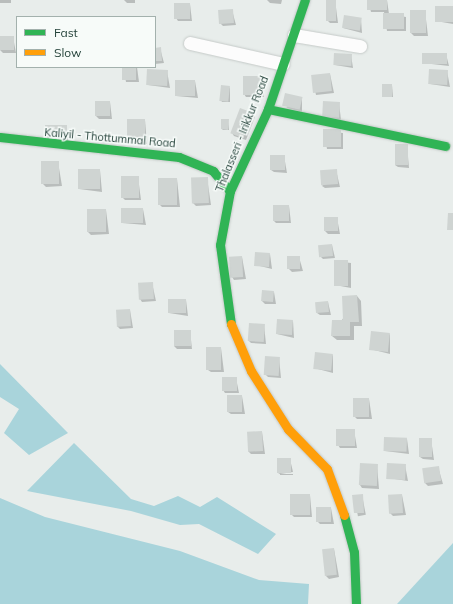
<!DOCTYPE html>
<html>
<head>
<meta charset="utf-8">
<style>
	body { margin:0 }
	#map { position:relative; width:453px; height:604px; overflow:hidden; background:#e8edeb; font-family:Mulish,sans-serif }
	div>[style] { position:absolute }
	.water>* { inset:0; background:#a9d4db }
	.shadow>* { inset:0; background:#0003; transform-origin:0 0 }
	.building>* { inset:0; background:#cfd4d2; transform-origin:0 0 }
	.roads { filter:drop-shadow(0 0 1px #c5cac8) drop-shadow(0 0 1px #c5cac8) }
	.street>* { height:13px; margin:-6.5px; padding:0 6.5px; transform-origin:6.5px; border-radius:6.5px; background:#fcfcfc }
	.fast>* { height:9px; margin:-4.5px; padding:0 4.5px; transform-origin:4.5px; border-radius:4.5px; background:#30b455 }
	.slow>* { height:9px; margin:-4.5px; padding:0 4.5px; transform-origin:4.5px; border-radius:4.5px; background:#ff9f0a }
	span { translate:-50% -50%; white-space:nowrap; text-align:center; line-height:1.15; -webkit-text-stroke:3px #f7fbf9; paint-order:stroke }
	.street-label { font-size:11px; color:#24423a }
	.legend { position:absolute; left:16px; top:16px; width:140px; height:52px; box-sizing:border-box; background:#f7fbf9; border:1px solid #a3b1ad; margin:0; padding:5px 7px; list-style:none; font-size:12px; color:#24423a }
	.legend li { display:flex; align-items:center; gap:8px; height:20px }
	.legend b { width:20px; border:1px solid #a3b1ad }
</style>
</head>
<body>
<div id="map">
	<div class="water">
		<div style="clip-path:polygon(0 364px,68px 433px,29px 455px,4px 433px,19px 409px,0 397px)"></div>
		<div style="clip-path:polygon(74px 443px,131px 499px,154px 506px,178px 496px,200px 507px,217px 497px,276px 534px,258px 554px,199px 524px,180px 525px,131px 511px,27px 491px)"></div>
		<div style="clip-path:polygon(0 498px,45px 517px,180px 551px,259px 580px,309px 584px,308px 604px,0 604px)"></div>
		<div style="clip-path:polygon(453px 543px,453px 604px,397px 604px)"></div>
	</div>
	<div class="shadow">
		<div style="left:0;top:0;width:11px;height:3px"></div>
		<div style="clip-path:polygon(124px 0,135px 0,135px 3px,127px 3px)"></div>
		<div style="clip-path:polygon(267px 0,282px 0,281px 4px,270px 3px)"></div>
		<div style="clip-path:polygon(335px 0,338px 23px,330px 23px,327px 20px)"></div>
		<div style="clip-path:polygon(368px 0,387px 0,389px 14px,406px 17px,406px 31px,387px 31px,384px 12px,371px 12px)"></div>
		<div style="clip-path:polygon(190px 4px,192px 21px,178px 21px,176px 18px)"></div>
		<div style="clip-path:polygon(453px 7px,453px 24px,436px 21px)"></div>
		<div style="clip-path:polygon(232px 10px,236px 25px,223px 26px,220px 23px)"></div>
		<div style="clip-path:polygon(425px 11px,428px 36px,414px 36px,411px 33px)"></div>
		<div style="clip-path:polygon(361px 19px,362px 33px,343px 28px)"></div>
		<div style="clip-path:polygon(13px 37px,16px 53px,3px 53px,0 50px)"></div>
		<div style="clip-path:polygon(160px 48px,164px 63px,155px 64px,155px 49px)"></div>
		<div style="clip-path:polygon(446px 54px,449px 66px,423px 63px)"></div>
		<div style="clip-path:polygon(351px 55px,353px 68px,335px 65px)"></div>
		<div style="clip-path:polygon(123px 67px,137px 67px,139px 82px,126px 82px)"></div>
		<div style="clip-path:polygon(167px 71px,170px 88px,148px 85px)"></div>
		<div style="clip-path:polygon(447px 71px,450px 87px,430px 84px)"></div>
		<div style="clip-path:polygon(330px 74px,334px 93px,316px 95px,312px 76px)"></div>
		<div style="clip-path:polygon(261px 77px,264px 97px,246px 97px,244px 94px)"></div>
		<div style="clip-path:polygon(195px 81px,198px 98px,176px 96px)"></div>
		<div style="clip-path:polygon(392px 85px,393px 97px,384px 97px,383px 96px)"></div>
		<div style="clip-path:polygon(230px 87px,230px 102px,222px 102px,221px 100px)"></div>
		<div style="clip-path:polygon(302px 98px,302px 112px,286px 108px)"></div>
		<div style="clip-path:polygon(110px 102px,112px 119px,99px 119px,96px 116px)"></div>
		<div style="clip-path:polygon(339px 103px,341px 120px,323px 116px)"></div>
		<div style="clip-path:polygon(252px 114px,255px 117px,246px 140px,234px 136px,232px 133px)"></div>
		<div style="clip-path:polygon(145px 120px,147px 144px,130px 144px,127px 141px)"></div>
		<div style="clip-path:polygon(228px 120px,229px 130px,223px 130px,222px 129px)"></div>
		<div style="clip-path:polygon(66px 126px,69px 144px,49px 143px)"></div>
		<div style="clip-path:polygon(324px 131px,343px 133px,343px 149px,327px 149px)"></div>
		<div style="clip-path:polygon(407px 145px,409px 168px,398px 167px,395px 165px)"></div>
		<div style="clip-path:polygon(284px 156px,287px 173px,274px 172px,271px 170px)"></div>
		<div style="clip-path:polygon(58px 162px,62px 186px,46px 187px,43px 184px)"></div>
		<div style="clip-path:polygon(100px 170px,102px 192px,79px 189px)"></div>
		<div style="clip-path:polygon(336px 170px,340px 187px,325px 188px,322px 186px)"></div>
		<div style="clip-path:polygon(138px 177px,141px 200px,125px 200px,122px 197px)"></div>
		<div style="clip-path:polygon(207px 178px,211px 205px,196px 206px,193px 203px)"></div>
		<div style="clip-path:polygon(177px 179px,180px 207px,162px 207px,160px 205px)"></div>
		<div style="clip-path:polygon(289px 206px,291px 223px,276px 223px,273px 220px)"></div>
		<div style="clip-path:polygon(143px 209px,146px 225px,122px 223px)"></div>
		<div style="clip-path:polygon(106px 210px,109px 234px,91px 235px,88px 232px)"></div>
		<div style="clip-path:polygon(337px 218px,340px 234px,328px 234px,325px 231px)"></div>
		<div style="clip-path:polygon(332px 245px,335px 258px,323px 259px,320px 256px)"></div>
		<div style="clip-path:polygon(270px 254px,272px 269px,256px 265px)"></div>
		<div style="clip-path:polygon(242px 257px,246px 279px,234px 280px,232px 277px)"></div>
		<div style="clip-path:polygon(299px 257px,303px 271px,292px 272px,289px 269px)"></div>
		<div style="clip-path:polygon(335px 261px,351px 263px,351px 288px,335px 285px)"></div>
		<div style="clip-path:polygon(152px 283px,156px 301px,142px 302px,140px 299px)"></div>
		<div style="clip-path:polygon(274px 292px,276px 304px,265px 304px,262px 301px)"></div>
		<div style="clip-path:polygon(357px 296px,361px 301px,362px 326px,354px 326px,354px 340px,337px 340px,332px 336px)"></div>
		<div style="clip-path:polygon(186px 300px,188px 316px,169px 313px)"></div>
		<div style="clip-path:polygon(328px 302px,331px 315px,320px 315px,317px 313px)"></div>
		<div style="clip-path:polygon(130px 310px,133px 328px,120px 329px,117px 326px)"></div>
		<div style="clip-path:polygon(293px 321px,294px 338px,277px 334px)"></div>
		<div style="clip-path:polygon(264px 325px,266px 344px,251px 343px,248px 340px)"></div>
		<div style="clip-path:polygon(190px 331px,192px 349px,177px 349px,174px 346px)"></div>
		<div style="clip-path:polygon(390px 334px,390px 354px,370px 349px)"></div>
		<div style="clip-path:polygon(221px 348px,224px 372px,211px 372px,208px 370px)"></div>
		<div style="clip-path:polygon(333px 355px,333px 373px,314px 368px)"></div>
		<div style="clip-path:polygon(279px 358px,281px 378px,268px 377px,265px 374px)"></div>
		<div style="clip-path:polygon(236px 378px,239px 393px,225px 393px,223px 390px)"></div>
		<div style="clip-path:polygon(242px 396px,245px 414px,231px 414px,228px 412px)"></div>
		<div style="clip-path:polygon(369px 399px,372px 419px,357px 419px,354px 416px)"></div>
		<div style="clip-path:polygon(354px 430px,357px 448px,340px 448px,338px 445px)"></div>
		<div style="clip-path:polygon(262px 432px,265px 454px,251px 454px,248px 451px)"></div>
		<div style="clip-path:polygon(407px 439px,409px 454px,385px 451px)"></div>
		<div style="clip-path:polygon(431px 439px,434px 460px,423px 459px,420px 457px)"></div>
		<div style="clip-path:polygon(290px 459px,293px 472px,280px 474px,278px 473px)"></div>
		<div style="clip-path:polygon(377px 465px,379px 489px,362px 488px,360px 485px)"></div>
		<div style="clip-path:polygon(405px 465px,408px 481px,388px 478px)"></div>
		<div style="clip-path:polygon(438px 467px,443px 484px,428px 486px,425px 483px)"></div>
		<div style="left:280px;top:474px;width:13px;height:1px"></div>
		<div style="clip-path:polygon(310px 495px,312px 517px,294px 517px,291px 514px)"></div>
		<div style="left:362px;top:495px;width:20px;height:8px;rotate:79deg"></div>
		<div style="clip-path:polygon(402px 495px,406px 515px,393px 516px,390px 513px)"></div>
		<div style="clip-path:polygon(331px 508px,334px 524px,320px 524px,318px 522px)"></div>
		<div style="clip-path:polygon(334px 549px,339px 577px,329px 579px,326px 576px)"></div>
	</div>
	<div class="building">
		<div style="left:326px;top:0;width:10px;height:21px"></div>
		<div style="left:367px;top:0;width:20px;height:10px"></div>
		<div style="left:174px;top:3px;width:16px;height:16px"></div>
		<div style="left:435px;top:6px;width:18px;height:16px"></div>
		<div style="left:233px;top:9px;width:14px;height:15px;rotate:86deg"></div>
		<div style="left:410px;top:10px;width:16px;height:23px"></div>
		<div style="left:383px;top:13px;width:21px;height:16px"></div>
		<div style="left:344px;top:15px;width:18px;height:13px;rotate:9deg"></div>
		<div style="left:0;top:36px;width:14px;height:14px"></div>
		<div style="clip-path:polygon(161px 47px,162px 61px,155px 61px,155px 48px)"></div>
		<div style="left:334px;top:53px;width:18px;height:12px;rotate:3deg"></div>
		<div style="left:422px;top:53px;width:25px;height:11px"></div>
		<div style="left:122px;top:67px;width:14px;height:13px"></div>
		<div style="left:147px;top:69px;width:21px;height:16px;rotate:3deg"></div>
		<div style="left:429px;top:69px;width:19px;height:15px;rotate:3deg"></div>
		<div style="left:330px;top:73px;width:18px;height:19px;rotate:84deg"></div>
		<div style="left:243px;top:76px;width:18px;height:19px"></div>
		<div style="left:175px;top:80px;width:20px;height:16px"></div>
		<div style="left:382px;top:84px;width:10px;height:13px"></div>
		<div style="left:221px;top:85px;width:9px;height:16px;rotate:6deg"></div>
		<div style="left:285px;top:93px;width:18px;height:13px;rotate:13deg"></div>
		<div style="left:95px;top:101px;width:15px;height:15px"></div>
		<div style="left:323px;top:101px;width:17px;height:16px;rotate:3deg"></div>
		<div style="left:240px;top:108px;width:14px;height:27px;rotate:21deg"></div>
		<div style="left:127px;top:119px;width:18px;height:22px"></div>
		<div style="clip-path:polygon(221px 119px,229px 119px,228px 130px,221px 129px)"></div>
		<div style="left:45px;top:125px;width:22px;height:16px"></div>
		<div style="left:341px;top:129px;width:18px;height:18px;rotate:90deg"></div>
		<div style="left:395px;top:144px;width:13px;height:21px"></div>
		<div style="left:270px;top:155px;width:15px;height:15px"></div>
		<div style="left:59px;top:161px;width:23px;height:18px;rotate:90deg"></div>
		<div style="left:78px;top:169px;width:22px;height:20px"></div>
		<div style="left:337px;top:169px;width:15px;height:17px;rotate:86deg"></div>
		<div style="left:121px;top:176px;width:18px;height:22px"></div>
		<div style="left:208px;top:177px;width:26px;height:17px;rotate:88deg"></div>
		<div style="left:158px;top:178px;width:19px;height:27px"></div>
		<div style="left:273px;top:205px;width:16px;height:16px"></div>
		<div style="left:121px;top:208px;width:22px;height:15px"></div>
		<div style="left:106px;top:209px;width:23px;height:19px;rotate:90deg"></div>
		<div style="clip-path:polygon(448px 213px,453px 213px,453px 230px,447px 230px)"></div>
		<div style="left:338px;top:217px;width:14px;height:14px;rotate:90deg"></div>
		<div style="left:332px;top:244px;width:12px;height:14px;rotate:85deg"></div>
		<div style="left:255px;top:252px;width:15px;height:14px;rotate:4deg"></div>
		<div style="left:242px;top:256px;width:21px;height:13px;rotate:87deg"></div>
		<div style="left:300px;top:256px;width:13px;height:13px;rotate:90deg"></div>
		<div style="left:334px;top:260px;width:14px;height:26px"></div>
		<div style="left:153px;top:282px;width:17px;height:15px;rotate:87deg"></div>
		<div style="left:262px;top:290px;width:12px;height:11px;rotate:5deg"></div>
		<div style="clip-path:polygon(357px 295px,359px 322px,350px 322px,350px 336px,331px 336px,332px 320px,343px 320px,342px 296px)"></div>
		<div style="left:168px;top:299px;width:18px;height:14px"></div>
		<div style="left:328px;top:301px;width:11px;height:13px;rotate:85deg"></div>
		<div style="left:130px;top:309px;width:17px;height:14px;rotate:87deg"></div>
		<div style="left:277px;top:319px;width:16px;height:15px;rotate:4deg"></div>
		<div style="left:249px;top:323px;width:16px;height:18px;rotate:4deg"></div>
		<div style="left:174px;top:330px;width:17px;height:16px"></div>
		<div style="left:371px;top:331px;width:19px;height:19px;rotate:6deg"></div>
		<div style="left:206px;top:347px;width:15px;height:23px"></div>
		<div style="left:315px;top:352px;width:18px;height:17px;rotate:6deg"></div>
		<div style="left:265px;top:356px;width:15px;height:19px;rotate:4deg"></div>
		<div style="left:222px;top:377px;width:15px;height:14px"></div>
		<div style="left:227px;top:395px;width:15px;height:17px"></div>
		<div style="left:353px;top:398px;width:16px;height:19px"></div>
		<div style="left:336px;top:429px;width:19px;height:17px"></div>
		<div style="left:262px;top:431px;width:20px;height:15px;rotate:87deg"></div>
		<div style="left:384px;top:437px;width:23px;height:14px;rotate:2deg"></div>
		<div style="left:419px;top:438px;width:13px;height:19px"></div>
		<div style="left:277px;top:458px;width:14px;height:15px"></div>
		<div style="left:360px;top:463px;width:18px;height:22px;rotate:3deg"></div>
		<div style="left:387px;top:463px;width:19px;height:16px;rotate:3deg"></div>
		<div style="left:439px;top:466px;width:15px;height:17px;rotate:82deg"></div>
		<div style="left:290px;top:494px;width:20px;height:21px"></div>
		<div style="clip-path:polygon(363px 494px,364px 513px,354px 513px,352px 495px)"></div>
		<div style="left:402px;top:494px;width:19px;height:14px;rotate:87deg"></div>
		<div style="left:316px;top:507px;width:15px;height:15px"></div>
		<div style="left:334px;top:548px;width:27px;height:12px;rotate:84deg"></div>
	</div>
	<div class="roads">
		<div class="street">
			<div style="left:294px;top:35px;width:67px;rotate:9.5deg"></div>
			<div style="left:190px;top:43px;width:95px;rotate:12.7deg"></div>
		</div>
		<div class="fast">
			<div style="left:268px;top:109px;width:181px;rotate:11.8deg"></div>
			<div style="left:0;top:137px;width:180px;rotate:6.4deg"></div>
			<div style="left:179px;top:157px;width:37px;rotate:22deg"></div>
			<div style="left:213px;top:171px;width:26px;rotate:50deg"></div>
			<div style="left:231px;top:324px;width:80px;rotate:-97.9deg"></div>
			<div style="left:220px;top:245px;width:55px;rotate:-79.5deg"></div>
			<div style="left:230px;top:191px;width:90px;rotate:-65.1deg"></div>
			<div style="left:268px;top:109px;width:115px;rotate:-71.3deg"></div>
			<div style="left:344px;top:515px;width:38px;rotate:75deg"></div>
			<div style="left:354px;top:552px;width:52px;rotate:87.8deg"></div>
		</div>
		<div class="slow">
			<div style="left:231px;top:324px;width:51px;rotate:66.9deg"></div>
			<div style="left:251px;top:371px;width:69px;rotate:57.5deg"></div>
			<div style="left:288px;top:429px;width:56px;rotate:45.7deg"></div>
			<div style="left:327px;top:469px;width:49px;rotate:69.7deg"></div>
		</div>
	</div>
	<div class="street-label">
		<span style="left:242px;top:134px;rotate:-68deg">Thalasseri - Irikkur Road</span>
		<span style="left:110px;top:138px;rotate:5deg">Kaliyil - Thottummal Road</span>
	</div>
	<ul class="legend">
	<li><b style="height:5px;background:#30b455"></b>Fast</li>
	<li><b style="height:5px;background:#ff9f0a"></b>Slow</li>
	</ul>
</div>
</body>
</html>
